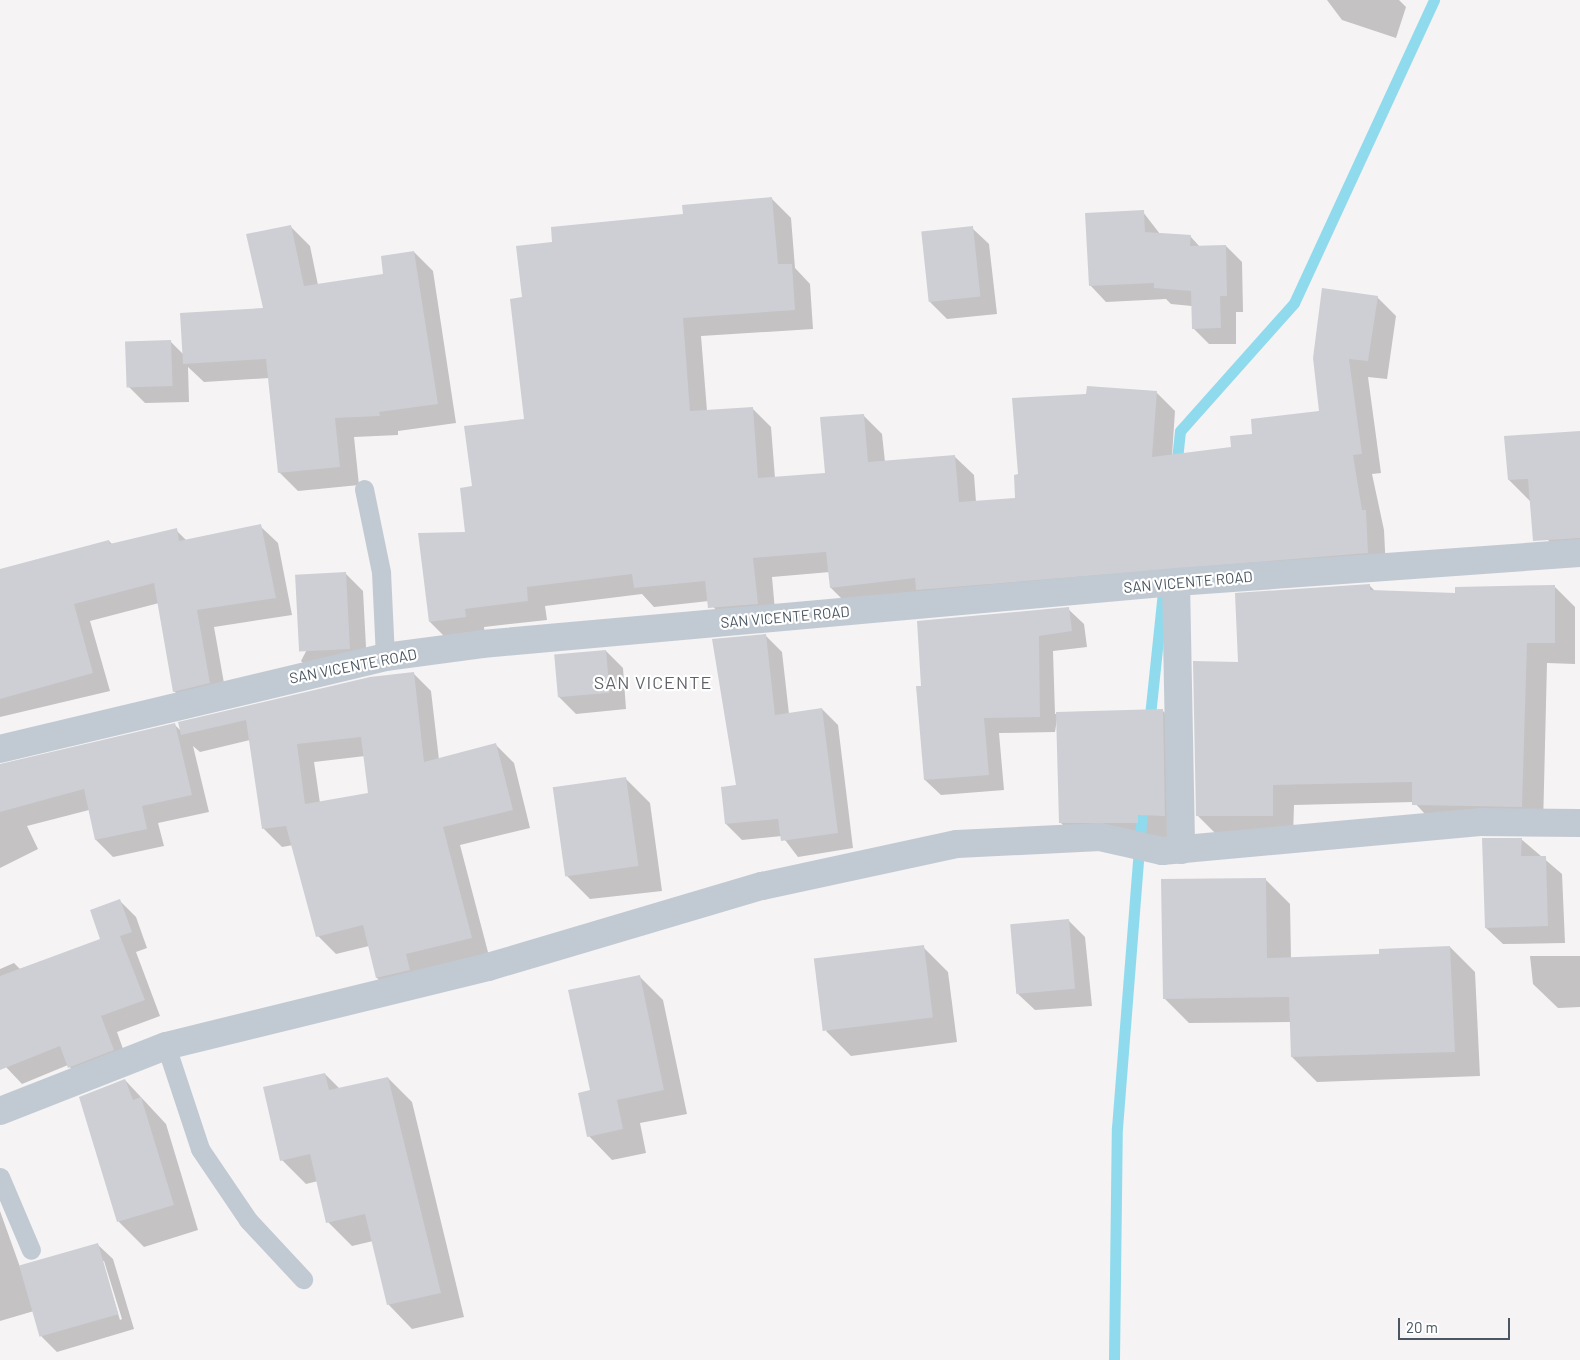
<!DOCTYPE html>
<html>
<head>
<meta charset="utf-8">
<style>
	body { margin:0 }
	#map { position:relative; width:1580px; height:1360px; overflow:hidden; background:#f5f3f3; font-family:Barlow,sans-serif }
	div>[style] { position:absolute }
	.shadow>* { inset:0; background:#0003 }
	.stream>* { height:11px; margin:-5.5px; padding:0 5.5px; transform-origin:5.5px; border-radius:5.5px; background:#90daee }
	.building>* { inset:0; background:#cdcfd5; transform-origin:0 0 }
	.service>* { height:19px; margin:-9.5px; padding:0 9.5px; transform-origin:9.5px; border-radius:9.5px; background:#c1cad2 }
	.minor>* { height:28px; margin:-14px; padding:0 14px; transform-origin:14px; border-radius:14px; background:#c1cad2 }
	.tertiary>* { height:28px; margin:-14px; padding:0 14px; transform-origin:14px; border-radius:14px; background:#c1cad2 }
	span { translate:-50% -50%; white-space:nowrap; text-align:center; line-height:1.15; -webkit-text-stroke:4.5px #fff; paint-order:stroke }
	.street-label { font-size:15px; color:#4a5661 }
	.quarter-label { font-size:18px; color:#5f6368; letter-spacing:1px }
	.scale { position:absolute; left:1398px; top:1318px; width:112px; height:22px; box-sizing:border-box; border:2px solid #4a5661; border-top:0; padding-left:6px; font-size:15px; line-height:18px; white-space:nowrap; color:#4a5661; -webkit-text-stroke:4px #fff; paint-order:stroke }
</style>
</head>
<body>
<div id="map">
	<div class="shadow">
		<div style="clip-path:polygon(1327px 0,1399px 0,1406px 7px,1396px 38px,1342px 20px)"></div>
		<div style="clip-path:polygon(772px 199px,791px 218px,795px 268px,810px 284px,813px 329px,701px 336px,707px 411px,752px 408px,771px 427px,775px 478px,826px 474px,863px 415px,882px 434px,885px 462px,954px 456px,974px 475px,976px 502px,1017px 499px,1156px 392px,1175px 411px,1172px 456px,1232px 448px,1254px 435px,1321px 412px,1377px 297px,1396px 316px,1387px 379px,1368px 377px,1381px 473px,1372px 474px,1384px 530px,1386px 571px,850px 607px,831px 588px,830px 572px,772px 577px,776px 622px,729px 627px,709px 601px,654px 607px,642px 594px,545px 606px,547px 620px,484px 627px,485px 636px,449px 641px,430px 622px,467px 533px,473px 487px,525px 420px,523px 298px,553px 243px)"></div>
		<div style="clip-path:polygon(1143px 212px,1160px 234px,1190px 236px,1200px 247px,1226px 246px,1242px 262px,1243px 312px,1236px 312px,1236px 344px,1209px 344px,1193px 328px,1192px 306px,1171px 304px,1166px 299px,1106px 302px,1090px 285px)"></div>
		<div style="clip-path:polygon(291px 227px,310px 246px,318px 285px,385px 275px,414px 252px,433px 271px,456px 423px,398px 431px,398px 435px,354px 437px,359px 485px,298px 491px,279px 472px,269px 378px,204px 382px,188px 367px,189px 402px,145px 403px,128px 386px,171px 342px,184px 355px,264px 309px)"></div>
		<div style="clip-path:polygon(972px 228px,989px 244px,997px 314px,947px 319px,930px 302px)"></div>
		<div style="clip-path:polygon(1580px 432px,1580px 549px,1557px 549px,1533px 525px,1531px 502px,1509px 480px)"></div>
		<div style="clip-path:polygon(260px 526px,278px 543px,292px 615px,214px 627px,227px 700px,192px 708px,174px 691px,159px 603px,90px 621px,110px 691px,0 717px,0 570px,109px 541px,112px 544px,176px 530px,187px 541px)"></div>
		<div style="clip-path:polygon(346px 574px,363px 591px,367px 666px,318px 678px,301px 661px)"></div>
		<div style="clip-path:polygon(1369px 585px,1375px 591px,1456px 594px,1554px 586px,1575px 607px,1575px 664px,1547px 663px,1543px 827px,1435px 825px,1414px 802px,1294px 805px,1293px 837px,1218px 836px,1197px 815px,1239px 663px)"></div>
		<div style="clip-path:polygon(1068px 609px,1084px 624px,1087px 647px,1053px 651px,1055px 714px,1162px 710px,1187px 735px,1189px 840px,1086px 848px,1061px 823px,1057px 719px,1055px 732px,999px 733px,1004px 790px,941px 795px,925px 780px,922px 687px)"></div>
		<div style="clip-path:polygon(766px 636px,782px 652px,789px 714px,822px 709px,838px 725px,853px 848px,798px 857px,782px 836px,742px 840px,726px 824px,738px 786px,714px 640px)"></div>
		<div style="clip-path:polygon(606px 651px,623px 668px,626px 709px,576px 714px,559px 697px)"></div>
		<div style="clip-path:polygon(evenodd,413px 673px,431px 691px,439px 760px,496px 745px,514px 763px,530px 828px,460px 845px,489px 956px,395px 996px,377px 978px,369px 946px,336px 954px,318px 936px,293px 845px,282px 847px,264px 829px,250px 740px,200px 752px,193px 746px,209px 812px,158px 823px,164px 846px,113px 857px,96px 840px,89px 810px,27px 826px,38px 849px,0 868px,0 765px,175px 725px,181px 731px,413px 673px,365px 756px,369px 794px,320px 803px,314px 762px,365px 756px)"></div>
		<div style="clip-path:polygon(625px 778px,650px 803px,662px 891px,590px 899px,565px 874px)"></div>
		<div style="clip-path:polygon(1521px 839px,1562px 874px,1565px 943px,1503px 944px,1486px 928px)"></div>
		<div style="clip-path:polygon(1265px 879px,1290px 904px,1291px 958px,1380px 956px,1450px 947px,1475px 972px,1480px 1076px,1317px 1082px,1292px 1057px,1291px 1022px,1189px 1023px,1164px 998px)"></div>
		<div style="clip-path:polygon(119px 900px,136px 917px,147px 948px,136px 952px,160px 1016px,117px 1032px,129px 1066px,85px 1083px,68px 1065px,22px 1084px,6px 1067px,0 1053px,0 969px,14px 963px,20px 969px,102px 940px)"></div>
		<div style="clip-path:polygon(1068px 920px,1085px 937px,1092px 1006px,1035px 1010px,1018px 994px)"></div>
		<div style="clip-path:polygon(923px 947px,948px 972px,957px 1042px,851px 1056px,826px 1031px)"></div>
		<div style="clip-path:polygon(1530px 956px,1580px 956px,1580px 1007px,1558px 1008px,1533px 984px)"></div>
		<div style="clip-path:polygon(639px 976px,663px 1000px,687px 1114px,640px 1123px,646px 1153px,612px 1160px,589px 1136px,591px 1091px)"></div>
		<div style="clip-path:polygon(325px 1074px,340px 1089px,388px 1078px,412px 1102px,464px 1317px,412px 1329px,389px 1305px,373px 1241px,352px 1246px,328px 1222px,318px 1181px,306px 1184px,282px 1160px)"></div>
		<div style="clip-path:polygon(125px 1080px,166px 1124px,198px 1230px,144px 1247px,119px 1222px,80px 1098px)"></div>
		<div style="clip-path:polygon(evenodd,0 1211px,20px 1267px,97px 1244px,113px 1259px,134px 1329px,57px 1352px,42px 1337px,34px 1311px,0 1321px,0 1211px,102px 1261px,104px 1261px,122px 1319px,120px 1320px,102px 1261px)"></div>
	</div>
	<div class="stream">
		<div style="left:1176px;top:469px;width:38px;rotate:-84deg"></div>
		<div style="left:1180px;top:431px;width:171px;rotate:-48.3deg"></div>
		<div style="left:1294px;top:303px;width:334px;rotate:-65.2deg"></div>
		<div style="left:1149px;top:725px;width:144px;rotate:-84deg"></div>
		<div style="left:1114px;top:1360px;width:232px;rotate:-89.3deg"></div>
		<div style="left:1117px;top:1128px;width:328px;rotate:-85.5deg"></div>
	</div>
	<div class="building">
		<div style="clip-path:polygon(772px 197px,778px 264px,792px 264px,795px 310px,683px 318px,690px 411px,753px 407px,758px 478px,825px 473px,820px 417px,864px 414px,868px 462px,955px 455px,959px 502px,1015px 498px,1014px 475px,1018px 474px,1012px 398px,1086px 394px,1087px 386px,1157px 391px,1152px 457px,1231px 447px,1230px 436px,1252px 434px,1251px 419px,1319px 411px,1313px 358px,1322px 288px,1378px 296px,1368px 361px,1349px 359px,1362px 454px,1353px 455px,1362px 510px,1366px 510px,1368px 553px,916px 590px,915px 578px,830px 588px,826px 552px,753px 558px,758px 604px,708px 608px,705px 581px,634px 588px,632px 574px,527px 587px,528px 601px,465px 609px,466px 617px,429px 622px,418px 533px,465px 532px,460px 488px,472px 486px,464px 426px,524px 419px,510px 299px,522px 297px,516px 246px,552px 242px,551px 227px,683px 214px,682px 205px)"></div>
		<div style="clip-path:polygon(1144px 210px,1145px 232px,1191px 235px,1190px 246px,1226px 245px,1227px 296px,1220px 296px,1221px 328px,1192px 329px,1191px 291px,1154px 288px,1154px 283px,1089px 286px,1085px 213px)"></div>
		<div style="clip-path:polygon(291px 225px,304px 286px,383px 274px,381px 256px,414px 251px,438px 404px,379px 412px,380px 416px,335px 418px,340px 467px,278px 473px,266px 359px,183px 364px,180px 313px,263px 308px,246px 234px)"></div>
		<div style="left:973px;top:226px;width:71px;height:52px;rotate:84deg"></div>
		<div style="left:171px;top:340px;width:46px;height:46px;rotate:88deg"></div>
		<div style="clip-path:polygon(1580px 431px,1580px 538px,1533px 541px,1528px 479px,1508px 480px,1504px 436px)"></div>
		<div style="clip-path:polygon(261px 524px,276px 598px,197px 610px,210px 683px,173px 692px,154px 583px,74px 604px,93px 673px,0 699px,0 569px,109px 540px,110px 544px,177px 528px,179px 541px)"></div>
		<div style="left:346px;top:572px;width:77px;height:51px;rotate:87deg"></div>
		<div style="clip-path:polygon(1370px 584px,1370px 590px,1455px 593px,1455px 587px,1555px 585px,1555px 643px,1527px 643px,1522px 807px,1412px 805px,1412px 782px,1273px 785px,1273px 816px,1196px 816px,1193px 661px,1238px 662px,1235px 593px)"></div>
		<div style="clip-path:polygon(1069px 607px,1072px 631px,1039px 636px,1040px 717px,984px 718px,989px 775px,924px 780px,916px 686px,921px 686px,917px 621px)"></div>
		<div style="clip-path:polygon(766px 634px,775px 715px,822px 708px,838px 833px,781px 841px,778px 819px,725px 824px,721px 787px,736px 785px,712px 639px)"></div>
		<div style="left:606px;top:650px;width:43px;height:52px;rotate:85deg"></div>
		<div style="clip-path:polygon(evenodd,414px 672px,424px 762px,496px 743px,513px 810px,443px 827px,472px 938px,406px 954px,410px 970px,376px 978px,363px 925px,316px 937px,286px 826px,262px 829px,246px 720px,181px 735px,178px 722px,370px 677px,414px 672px,361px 737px,368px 793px,305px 804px,297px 744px,361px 737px)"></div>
		<div style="clip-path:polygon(1163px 709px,1165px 816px,1138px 815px,1138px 823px,1059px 823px,1056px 712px)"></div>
		<div style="clip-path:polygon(175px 723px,192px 795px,142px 806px,147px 829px,95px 840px,84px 789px,0 812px,0 764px)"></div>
		<div style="left:626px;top:777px;width:90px;height:74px;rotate:82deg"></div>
		<div style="clip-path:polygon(1482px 838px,1522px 838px,1521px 856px,1546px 856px,1548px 926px,1485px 928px)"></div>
		<div style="clip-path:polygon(1266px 878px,1267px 958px,1379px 954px,1379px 949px,1450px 946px,1455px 1052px,1291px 1057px,1289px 997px,1163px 999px,1161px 879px)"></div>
		<div style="clip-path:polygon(120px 899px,132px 932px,120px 936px,145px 1000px,101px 1016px,114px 1050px,68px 1068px,60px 1046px,0 1070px,0 976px,100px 939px,90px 910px)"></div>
		<div style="left:1069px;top:919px;width:70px;height:59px;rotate:85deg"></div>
		<div style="left:924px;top:945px;width:73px;height:111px;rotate:83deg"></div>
		<div style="clip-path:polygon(640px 975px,664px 1090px,617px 1100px,623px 1129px,587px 1137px,578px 1093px,590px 1090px,568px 990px)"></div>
		<div style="clip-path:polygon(325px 1073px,329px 1090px,388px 1077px,441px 1293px,387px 1305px,365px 1214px,326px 1223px,310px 1154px,280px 1161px,263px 1087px)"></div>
		<div style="clip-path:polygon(125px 1079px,133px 1100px,141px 1097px,174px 1205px,117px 1222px,79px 1097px)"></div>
		<div style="left:98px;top:1243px;width:74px;height:82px;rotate:74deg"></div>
	</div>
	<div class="service">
		<div style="left:364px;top:489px;width:85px;rotate:78.4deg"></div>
		<div style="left:381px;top:572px;width:85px;rotate:87.3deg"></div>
		<div style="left:166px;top:1046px;width:108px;rotate:71.7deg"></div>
		<div style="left:200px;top:1149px;width:86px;rotate:55.9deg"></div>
		<div style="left:248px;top:1220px;width:81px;rotate:47deg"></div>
		<div style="left:0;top:1177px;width:79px;rotate:67deg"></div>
	</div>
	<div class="minor">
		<div style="left:1176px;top:582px;width:268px;rotate:88.9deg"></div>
		<div style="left:0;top:1111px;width:178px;rotate:-21.4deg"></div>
		<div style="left:166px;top:1046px;width:332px;rotate:-13.8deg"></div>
		<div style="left:488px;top:967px;width:286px;rotate:-16.5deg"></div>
		<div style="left:762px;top:886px;width:199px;rotate:-12.2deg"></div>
		<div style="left:957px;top:844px;width:143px;rotate:-2.8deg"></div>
		<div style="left:1100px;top:837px;width:64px;rotate:12.7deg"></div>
		<div style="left:1162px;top:851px;width:319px;rotate:-5.2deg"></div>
		<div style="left:1480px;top:822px;width:100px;rotate:0.6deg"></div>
	</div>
	<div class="tertiary">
		<div style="left:0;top:749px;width:396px;rotate:-13.4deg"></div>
		<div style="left:385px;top:657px;width:98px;rotate:-7.6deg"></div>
		<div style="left:482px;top:644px;width:697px;rotate:-5.11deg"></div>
		<div style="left:1176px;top:582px;width:405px;rotate:-4.1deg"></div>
	</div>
	<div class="street-label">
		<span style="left:1188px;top:582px;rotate:-5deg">SAN VICENTE ROAD</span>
		<span style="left:785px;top:617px;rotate:-5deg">SAN VICENTE ROAD</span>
		<span style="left:353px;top:666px;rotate:-11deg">SAN VICENTE ROAD</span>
	</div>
	<div class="quarter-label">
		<span style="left:653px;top:682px">SAN VICENTE</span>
	</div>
	<div class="scale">20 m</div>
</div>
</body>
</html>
